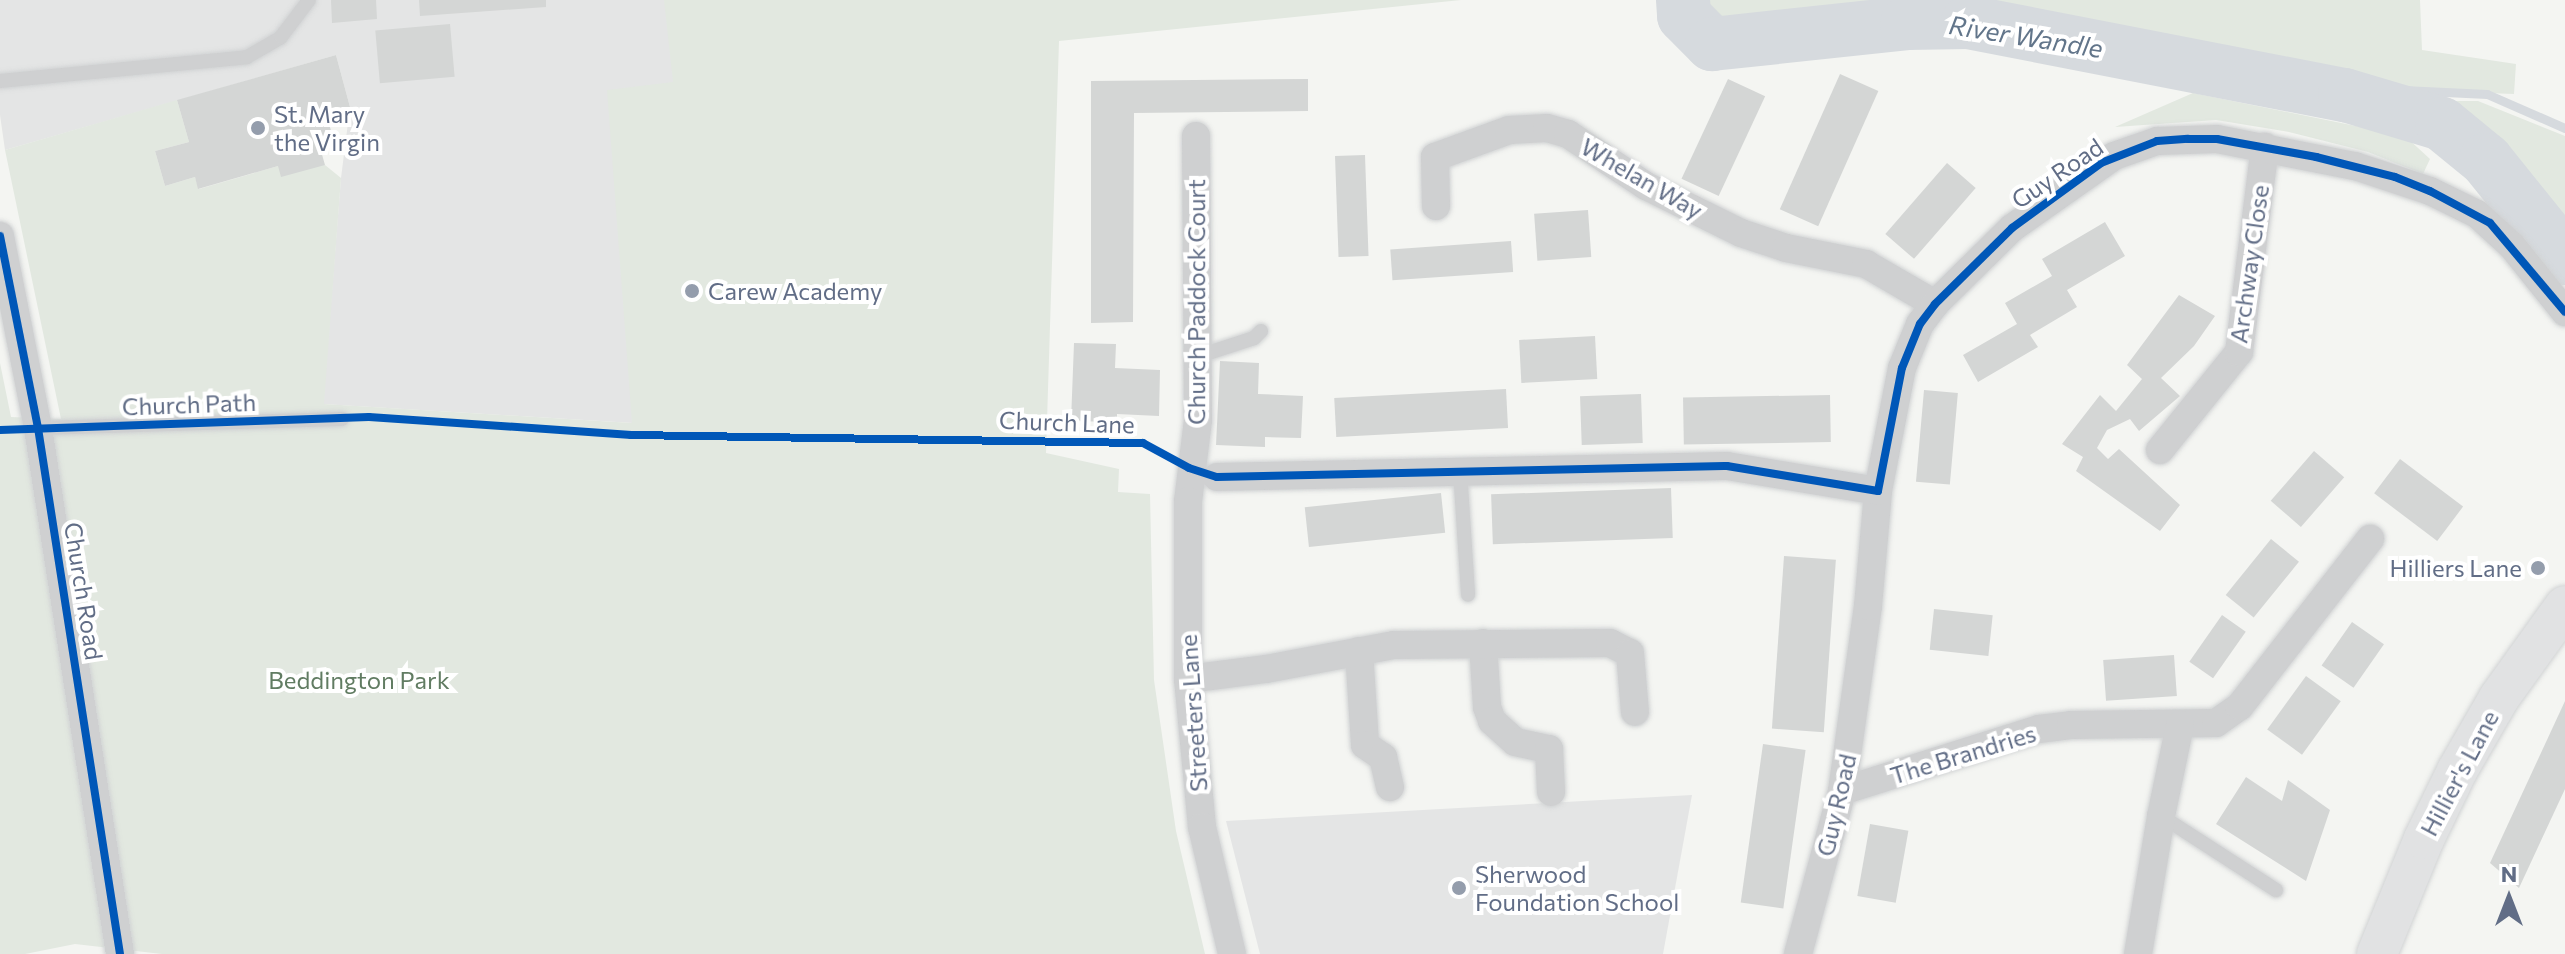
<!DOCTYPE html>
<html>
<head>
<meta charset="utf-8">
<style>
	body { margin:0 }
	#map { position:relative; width:2565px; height:954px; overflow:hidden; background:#f4f5f2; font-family:Commissioner,sans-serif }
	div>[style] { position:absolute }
	.built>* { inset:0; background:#e4e5e5 }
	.green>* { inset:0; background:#e2e8e0 }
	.stream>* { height:9px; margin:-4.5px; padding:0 4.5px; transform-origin:4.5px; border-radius:4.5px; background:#d6dade }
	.river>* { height:54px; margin:-27px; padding:0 27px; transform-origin:27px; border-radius:27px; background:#d6dade }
	.building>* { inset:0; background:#d4d6d5; transform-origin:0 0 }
	.roads { filter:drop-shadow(0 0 2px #d1d3d4) drop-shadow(0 0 2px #d1d3d4) }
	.service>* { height:14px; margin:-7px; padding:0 7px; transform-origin:7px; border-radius:7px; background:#cfd0d1 }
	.minor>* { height:28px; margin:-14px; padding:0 14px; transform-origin:14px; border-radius:14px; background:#cfd0d1 }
	.secondary>* { height:40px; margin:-20px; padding:0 20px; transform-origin:20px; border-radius:20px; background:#e1e2e3 }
	.cycleway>* { height:8px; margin:-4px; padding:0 4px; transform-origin:4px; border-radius:4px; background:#0057b8 }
	.dots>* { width:22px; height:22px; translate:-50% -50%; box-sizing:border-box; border:4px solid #fff; border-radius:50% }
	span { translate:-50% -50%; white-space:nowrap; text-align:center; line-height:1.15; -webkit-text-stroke:8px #fff; paint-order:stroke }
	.poi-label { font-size:24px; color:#616d86 }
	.left { translate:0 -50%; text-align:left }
	.right { translate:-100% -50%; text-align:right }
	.street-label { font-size:24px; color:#616d86 }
	.park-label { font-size:24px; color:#617c62 }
	.water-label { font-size:26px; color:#62758a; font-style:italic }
	.north { position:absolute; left:2469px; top:858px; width:80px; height:80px; -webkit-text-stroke:6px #fff; paint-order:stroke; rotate:0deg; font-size:22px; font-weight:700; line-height:32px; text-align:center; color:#616d86 }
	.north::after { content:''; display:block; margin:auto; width:28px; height:36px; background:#616d86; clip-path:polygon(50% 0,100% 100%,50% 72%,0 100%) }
</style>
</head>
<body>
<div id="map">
	<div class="built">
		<div style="clip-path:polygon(0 0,1057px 0,633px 423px,323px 404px,341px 178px,350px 107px,336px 55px,5px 150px,0 115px)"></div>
		<div style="clip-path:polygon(1692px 795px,1663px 954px,1260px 954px,1226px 821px)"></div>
	</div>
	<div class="green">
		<div style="clip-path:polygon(664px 0,1461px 0,1059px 41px,1046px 453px,1119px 469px,1118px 492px,1150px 494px,1154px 680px,1176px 831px,1205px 954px,162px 954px,75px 944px,25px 954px,0 954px,0 363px,11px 417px,61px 419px,5px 150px,177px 100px,189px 142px,155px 151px,165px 186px,195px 177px,199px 189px,278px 166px,325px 165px,341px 178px,324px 404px,632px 423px,607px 90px,673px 82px)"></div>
		<div style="clip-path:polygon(1667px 0,2420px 0,2422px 50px,2516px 64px,2514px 94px,2403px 90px,2345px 95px,1968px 22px,1907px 23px,1712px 44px)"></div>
		<div style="clip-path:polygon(2193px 93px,2405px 136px,2430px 159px,2423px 174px,2368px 152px,2289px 132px,2216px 120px,2115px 127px)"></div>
		<div style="clip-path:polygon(2413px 101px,2478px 101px,2565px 136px,2565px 241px,2470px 121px)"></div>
	</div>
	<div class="stream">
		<div style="left:2345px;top:95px;width:58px;rotate:-4.9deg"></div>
		<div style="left:2403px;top:90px;width:84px;rotate:2.7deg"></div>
		<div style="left:2487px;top:94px;width:85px;rotate:23.6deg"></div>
	</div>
	<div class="river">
		<div style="left:1683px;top:0;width:16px;rotate:86deg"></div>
		<div style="left:1684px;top:16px;width:40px;rotate:45deg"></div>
		<div style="left:1712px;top:44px;width:196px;rotate:-6.1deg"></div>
		<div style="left:1907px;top:23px;width:61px;rotate:-0.9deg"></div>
		<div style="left:1968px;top:22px;width:384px;rotate:11deg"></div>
		<div style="left:2345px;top:95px;width:101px;rotate:16.6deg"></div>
		<div style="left:2442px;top:124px;width:57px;rotate:39.3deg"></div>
		<div style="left:2486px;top:160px;width:126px;rotate:51.1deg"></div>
	</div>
	<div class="building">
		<div style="clip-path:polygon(331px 0,376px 0,377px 19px,332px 23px)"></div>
		<div style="clip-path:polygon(419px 0,546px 0,546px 7px,420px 16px)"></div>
		<div style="left:450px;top:24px;width:53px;height:75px;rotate:85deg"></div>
		<div style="clip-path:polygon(336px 55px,350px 107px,326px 114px,336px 147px,321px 151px,325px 165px,281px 177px,278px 166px,198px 189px,195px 177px,165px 186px,155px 151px,189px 142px,177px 100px)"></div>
		<div style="left:1840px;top:74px;width:42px;height:148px;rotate:24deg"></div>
		<div style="clip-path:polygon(1308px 79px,1308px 111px,1134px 113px,1133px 322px,1091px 323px,1091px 81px)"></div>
		<div style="left:1728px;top:79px;width:41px;height:110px;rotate:25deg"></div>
		<div style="left:1365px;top:155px;width:101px;height:30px;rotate:88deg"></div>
		<div style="left:1947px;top:163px;width:38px;height:94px;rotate:41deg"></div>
		<div style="left:1588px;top:210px;width:47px;height:54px;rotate:86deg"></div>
		<div style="clip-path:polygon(2105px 222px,2125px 256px,2067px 290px,2077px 307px,2030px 335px,2038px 347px,1978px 382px,1963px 355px,2017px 324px,2005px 303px,2052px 276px,2042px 259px)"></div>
		<div style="left:1511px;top:241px;width:31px;height:121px;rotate:86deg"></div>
		<div style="clip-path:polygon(2179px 295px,2215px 316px,2194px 346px,2161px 378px,2180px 396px,2139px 431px,2130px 419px,2107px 430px,2097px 448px,2108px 459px,2119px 449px,2180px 505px,2160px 531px,2076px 471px,2083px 457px,2062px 444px,2100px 395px,2116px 411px,2142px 379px,2127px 365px)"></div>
		<div style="left:1595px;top:336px;width:43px;height:76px;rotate:87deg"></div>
		<div style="clip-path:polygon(1074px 343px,1116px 344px,1115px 368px,1160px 370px,1159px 416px,1117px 414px,1117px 422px,1071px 421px)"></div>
		<div style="clip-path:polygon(1220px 361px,1259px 363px,1258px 394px,1303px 396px,1301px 438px,1265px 437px,1265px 447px,1216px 445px)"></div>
		<div style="left:1506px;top:389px;width:39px;height:172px;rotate:87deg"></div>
		<div style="left:1924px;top:390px;width:34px;height:92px;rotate:5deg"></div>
		<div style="left:1641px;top:394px;width:49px;height:61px;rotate:88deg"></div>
		<div style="left:1830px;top:395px;width:47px;height:147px;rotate:89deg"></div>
		<div style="left:2314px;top:451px;width:40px;height:66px;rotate:41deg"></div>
		<div style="left:2400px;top:459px;width:79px;height:43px;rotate:37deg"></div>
		<div style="left:1671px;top:488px;width:50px;height:180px;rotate:88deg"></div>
		<div style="left:1441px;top:493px;width:40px;height:137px;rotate:84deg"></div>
		<div style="left:2271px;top:539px;width:36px;height:72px;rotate:39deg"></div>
		<div style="left:1784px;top:556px;width:52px;height:173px;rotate:4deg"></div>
		<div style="left:1934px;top:609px;width:59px;height:41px;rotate:6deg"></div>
		<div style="left:2222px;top:615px;width:29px;height:57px;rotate:35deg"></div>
		<div style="left:2352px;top:622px;width:39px;height:53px;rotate:35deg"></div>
		<div style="left:2174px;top:655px;width:41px;height:71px;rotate:86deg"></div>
		<div style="left:2306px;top:676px;width:43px;height:66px;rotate:36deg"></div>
		<div style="clip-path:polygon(2565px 701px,2565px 789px,2519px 888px,2490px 863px)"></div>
		<div style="left:1763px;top:744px;width:43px;height:160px;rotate:8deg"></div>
		<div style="clip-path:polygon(2246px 777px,2282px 801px,2288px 780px,2330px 810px,2306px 881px,2216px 824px)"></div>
		<div style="left:1870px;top:824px;width:39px;height:73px;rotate:10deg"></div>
	</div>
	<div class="roads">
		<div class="service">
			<div style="left:0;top:81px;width:248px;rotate:-5.5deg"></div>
			<div style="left:247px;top:57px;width:39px;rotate:-30deg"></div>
			<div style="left:281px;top:37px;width:46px;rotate:-52.9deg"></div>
			<div style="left:1199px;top:356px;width:58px;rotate:-18.1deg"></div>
			<div style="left:1254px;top:338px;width:10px;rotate:-45deg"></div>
			<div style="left:38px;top:428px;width:304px;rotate:-1.7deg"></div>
			<div style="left:1460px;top:470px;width:125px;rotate:86.3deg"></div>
			<div style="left:2161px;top:816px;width:137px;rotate:32.8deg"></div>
		</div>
		<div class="minor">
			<div style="left:1196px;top:136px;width:284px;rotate:89.6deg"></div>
			<div style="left:1198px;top:420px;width:82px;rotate:97deg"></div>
			<div style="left:1188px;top:501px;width:178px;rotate:90deg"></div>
			<div style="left:1188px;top:679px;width:149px;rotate:84.6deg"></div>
			<div style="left:1202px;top:827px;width:130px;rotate:76.7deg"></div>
			<div style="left:1436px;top:206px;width:49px;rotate:-91.2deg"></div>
			<div style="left:1435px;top:157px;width:79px;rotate:-20deg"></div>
			<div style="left:1509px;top:130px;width:38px;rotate:-3deg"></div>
			<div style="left:1547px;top:128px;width:22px;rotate:16deg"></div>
			<div style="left:1568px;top:134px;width:94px;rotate:33.7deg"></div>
			<div style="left:1646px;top:186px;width:106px;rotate:26.3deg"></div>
			<div style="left:1741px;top:233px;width:47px;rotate:18.4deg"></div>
			<div style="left:1786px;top:248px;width:82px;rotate:11.3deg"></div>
			<div style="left:1866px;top:264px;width:80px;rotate:30.1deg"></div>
			<div style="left:0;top:236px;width:196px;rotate:78.8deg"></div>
			<div style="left:38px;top:428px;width:532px;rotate:81.14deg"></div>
			<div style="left:2160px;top:450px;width:126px;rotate:-51.1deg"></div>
			<div style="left:2239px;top:352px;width:207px;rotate:-82.8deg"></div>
			<div style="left:1217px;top:477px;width:510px;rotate:-1.24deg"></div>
			<div style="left:1727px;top:466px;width:153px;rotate:9.4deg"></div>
			<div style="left:1483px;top:643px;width:64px;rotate:86.4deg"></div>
			<div style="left:1487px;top:707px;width:15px;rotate:70deg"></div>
			<div style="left:1492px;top:721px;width:31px;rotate:42deg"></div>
			<div style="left:1515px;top:742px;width:35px;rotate:12deg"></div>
			<div style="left:1549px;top:749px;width:43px;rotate:87.3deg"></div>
			<div style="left:1359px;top:651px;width:94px;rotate:86.3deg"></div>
			<div style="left:1365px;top:745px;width:22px;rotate:34deg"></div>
			<div style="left:1383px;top:757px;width:31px;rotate:77deg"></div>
			<div style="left:1188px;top:679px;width:79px;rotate:-7.3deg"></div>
			<div style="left:1266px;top:669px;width:130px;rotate:-10.6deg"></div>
			<div style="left:1394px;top:645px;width:216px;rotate:-0.5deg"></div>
			<div style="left:1610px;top:643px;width:22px;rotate:27deg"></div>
			<div style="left:1630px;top:653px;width:59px;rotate:85.2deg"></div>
			<div style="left:1842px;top:791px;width:207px;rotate:-17.5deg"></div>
			<div style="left:2039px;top:729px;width:32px;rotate:-7deg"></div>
			<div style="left:2071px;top:725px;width:145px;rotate:-0.8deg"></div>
			<div style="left:2216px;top:723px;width:29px;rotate:-35deg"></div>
			<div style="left:2240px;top:706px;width:212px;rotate:-52.1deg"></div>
			<div style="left:1798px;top:954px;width:169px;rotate:-74.9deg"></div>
			<div style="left:1842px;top:791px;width:187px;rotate:-82deg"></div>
			<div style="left:1868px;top:606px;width:115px;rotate:-85deg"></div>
			<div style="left:1878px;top:491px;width:125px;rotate:-79deg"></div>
			<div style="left:1902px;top:368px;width:48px;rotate:-67.8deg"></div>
			<div style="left:1920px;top:324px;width:25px;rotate:-53deg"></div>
			<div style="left:1935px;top:304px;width:108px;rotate:-44.6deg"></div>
			<div style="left:2012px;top:228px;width:125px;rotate:-35.2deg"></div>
			<div style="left:2114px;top:156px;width:46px;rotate:-19.2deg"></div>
			<div style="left:2157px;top:141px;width:60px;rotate:-1.9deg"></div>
			<div style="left:2217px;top:139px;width:141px;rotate:11.1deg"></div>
			<div style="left:2355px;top:166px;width:79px;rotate:18.4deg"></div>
			<div style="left:2430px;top:191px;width:52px;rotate:26.1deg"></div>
			<div style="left:2477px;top:214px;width:47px;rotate:42.4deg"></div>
			<div style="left:2512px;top:246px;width:85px;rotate:51.2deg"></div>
			<div style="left:2138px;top:954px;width:140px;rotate:-80.5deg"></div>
			<div style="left:2161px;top:816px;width:93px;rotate:-78.2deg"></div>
		</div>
		<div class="secondary">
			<div style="left:2377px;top:954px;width:124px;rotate:-67.8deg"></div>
			<div style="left:2424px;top:839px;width:76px;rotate:-64.1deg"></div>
			<div style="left:2457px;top:771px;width:84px;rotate:-60.1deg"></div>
			<div style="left:2499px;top:698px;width:113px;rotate:-54.3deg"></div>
		</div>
	</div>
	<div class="cycleway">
		<div style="left:0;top:236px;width:196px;rotate:78.8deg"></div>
		<div style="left:38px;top:428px;width:532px;rotate:81.14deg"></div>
		<div style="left:0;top:430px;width:369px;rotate:-2deg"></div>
		<div style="left:369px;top:417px;width:263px;rotate:3.9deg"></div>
		<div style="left:631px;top:435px;width:512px;rotate:0.9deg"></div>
		<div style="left:1143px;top:443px;width:52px;rotate:28.5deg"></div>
		<div style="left:1189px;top:468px;width:29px;rotate:18deg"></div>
		<div style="left:1217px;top:477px;width:510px;rotate:-1.24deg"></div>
		<div style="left:1727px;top:466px;width:153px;rotate:9.4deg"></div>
		<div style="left:1878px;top:491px;width:125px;rotate:-79deg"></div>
		<div style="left:1902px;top:368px;width:48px;rotate:-67.8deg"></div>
		<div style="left:1920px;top:324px;width:25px;rotate:-53deg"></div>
		<div style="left:1935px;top:304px;width:108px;rotate:-44.6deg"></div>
		<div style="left:2012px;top:228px;width:110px;rotate:-36.1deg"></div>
		<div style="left:2101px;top:163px;width:60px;rotate:-21.4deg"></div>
		<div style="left:2157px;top:141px;width:31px;rotate:-4deg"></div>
		<div style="left:2188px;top:139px;width:29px"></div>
		<div style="left:2217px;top:139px;width:101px;rotate:10.3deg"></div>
		<div style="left:2316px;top:157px;width:81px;rotate:14.2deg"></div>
		<div style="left:2395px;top:177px;width:38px;rotate:22deg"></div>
		<div style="left:2430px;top:191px;width:68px;rotate:28.1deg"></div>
		<div style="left:2490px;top:223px;width:116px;rotate:49.9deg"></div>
	</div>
	<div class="dots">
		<div style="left:258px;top:128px;background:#949dac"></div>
		<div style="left:692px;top:291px;background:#949dac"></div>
		<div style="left:2538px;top:568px;background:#949dac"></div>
		<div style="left:1459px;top:888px;background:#949dac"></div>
	</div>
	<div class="poi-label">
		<span class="left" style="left:274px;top:128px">St. Mary<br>the Virgin</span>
		<span class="left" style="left:708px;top:291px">Carew Academy</span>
		<span class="right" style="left:2522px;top:568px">Hilliers Lane</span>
		<span class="left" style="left:1475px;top:888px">Sherwood<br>Foundation School</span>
	</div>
	<div class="street-label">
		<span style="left:2057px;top:173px;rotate:-34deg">Guy Road</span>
		<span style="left:1642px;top:178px;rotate:30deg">Whelan Way</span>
		<span style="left:2249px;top:264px;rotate:-82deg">Archway Close</span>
		<span style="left:1196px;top:302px;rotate:-90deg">Church Paddock Court</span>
		<span style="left:189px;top:404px;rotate:-2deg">Church Path</span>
		<span style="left:1067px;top:422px;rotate:2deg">Church Lane</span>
		<span style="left:84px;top:591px;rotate:81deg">Church Road</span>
		<span style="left:1193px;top:713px;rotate:-94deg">Streeters Lane</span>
		<span style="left:1963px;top:754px;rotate:-17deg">The Brandries</span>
		<span style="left:2459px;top:773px;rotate:-62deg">Hillier's Lane</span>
		<span style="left:1836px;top:805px;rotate:-77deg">Guy Road</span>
	</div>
	<div class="park-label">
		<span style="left:359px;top:680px">Beddington Park</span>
	</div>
	<div class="water-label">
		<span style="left:2026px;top:36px;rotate:9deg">River Wandle</span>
	</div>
	<div class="north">N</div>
</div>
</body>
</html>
